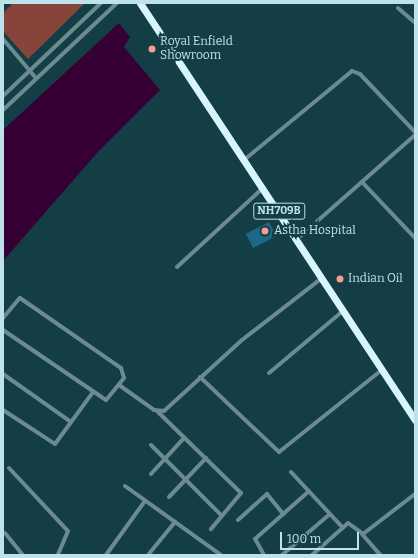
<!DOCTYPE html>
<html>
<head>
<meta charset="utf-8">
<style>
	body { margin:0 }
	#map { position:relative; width:418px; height:558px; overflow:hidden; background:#143e45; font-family:Bitter,serif }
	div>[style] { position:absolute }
	.green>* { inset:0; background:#87443a }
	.water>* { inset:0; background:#370034 }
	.building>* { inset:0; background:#1b6989; transform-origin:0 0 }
	.street>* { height:4px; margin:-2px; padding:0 2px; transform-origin:2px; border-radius:2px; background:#6c8b90 }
	.highway>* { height:7px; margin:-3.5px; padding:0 3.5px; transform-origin:3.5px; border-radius:3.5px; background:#d8f5fb }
	.dots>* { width:11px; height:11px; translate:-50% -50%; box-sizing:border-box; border:2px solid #143e45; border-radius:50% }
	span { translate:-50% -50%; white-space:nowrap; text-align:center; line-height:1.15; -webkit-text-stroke:4px #143e45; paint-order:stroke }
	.shield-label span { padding:1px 3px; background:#143e45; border:1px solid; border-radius:3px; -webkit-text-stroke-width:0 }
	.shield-label { font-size:11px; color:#bde2e9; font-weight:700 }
	.poi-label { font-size:12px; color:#bde2e9 }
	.left { translate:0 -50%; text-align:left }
	.frame { position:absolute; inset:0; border:4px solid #bde2e9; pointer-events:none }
	.scale { position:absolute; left:280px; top:532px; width:79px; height:18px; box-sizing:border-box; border:2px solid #bde2e9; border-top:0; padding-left:5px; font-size:12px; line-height:14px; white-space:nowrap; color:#bde2e9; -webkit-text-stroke:3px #143e45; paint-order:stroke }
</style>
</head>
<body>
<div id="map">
	<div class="green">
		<div style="clip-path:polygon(13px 3px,85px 3px,28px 59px,3px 31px,3px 13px)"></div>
	</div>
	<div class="water">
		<div style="clip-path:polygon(119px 23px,130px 37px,124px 47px,160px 90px,97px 153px,3px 261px,3px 130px)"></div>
	</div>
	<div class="building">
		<div style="left:269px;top:222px;width:16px;height:26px;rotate:63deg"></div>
	</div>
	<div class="street">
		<div style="left:398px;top:8px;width:23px;rotate:41deg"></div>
		<div style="left:3px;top:39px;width:51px;rotate:49.8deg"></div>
		<div style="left:3px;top:96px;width:135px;rotate:-43.5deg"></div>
		<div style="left:3px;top:110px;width:156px;rotate:-43.2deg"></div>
		<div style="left:244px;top:160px;width:140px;rotate:-39.5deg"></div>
		<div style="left:352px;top:71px;width:9px;rotate:21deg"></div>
		<div style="left:360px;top:74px;width:80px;rotate:46.5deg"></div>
		<div style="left:362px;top:182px;width:77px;rotate:46.6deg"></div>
		<div style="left:297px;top:239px;width:157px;rotate:-41.4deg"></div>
		<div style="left:177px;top:267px;width:117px;rotate:-42.6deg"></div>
		<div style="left:3px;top:318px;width:26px;rotate:-50deg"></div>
		<div style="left:20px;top:298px;width:123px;rotate:34.7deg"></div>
		<div style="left:121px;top:368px;width:10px;rotate:73deg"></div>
		<div style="left:124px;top:378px;width:28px;rotate:129deg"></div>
		<div style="left:106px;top:400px;width:125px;rotate:-145.8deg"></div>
		<div style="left:269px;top:373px;width:98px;rotate:-40deg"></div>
		<div style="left:3px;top:374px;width:83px;rotate:35.2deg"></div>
		<div style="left:200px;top:377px;width:109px;rotate:43.5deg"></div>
		<div style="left:279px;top:452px;width:133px;rotate:-38.6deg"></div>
		<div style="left:119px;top:385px;width:43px;rotate:35.5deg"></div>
		<div style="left:154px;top:410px;width:10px;rotate:6deg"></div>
		<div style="left:164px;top:411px;width:105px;rotate:-42.3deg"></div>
		<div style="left:242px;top:340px;width:101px;rotate:-37.8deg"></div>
		<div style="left:3px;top:410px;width:62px;rotate:33.2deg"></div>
		<div style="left:55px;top:444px;width:64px;rotate:-53.8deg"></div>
		<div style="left:158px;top:412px;width:116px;rotate:44.3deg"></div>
		<div style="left:241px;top:493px;width:47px;rotate:129.8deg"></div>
		<div style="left:151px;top:445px;width:100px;rotate:45deg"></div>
		<div style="left:9px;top:468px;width:86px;rotate:46.9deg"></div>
		<div style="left:68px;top:531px;width:26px;rotate:113deg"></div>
		<div style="left:291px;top:472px;width:76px;rotate:47.1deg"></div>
		<div style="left:151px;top:474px;width:49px;rotate:-47.5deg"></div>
		<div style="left:125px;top:486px;width:118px;rotate:35.7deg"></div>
		<div style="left:169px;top:497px;width:54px;rotate:-46.5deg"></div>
		<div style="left:238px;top:520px;width:39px;rotate:-42deg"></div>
		<div style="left:267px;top:494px;width:26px;rotate:51deg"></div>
		<div style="left:5px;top:533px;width:28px;rotate:51deg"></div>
		<div style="left:362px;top:534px;width:28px;rotate:49deg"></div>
		<div style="left:106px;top:555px;width:67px;rotate:-54.2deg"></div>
		<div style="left:148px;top:555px;width:43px;rotate:-50.7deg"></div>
		<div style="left:264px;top:555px;width:18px;rotate:-119deg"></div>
		<div style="left:255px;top:539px;width:72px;rotate:-41.6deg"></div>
		<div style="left:282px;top:555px;width:63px;rotate:-40.5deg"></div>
		<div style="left:312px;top:555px;width:48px;rotate:-41.6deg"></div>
		<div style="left:348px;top:523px;width:19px;rotate:36deg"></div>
		<div style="left:363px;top:534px;width:66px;rotate:-37.6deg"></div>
	</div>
	<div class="highway">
		<div style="left:140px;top:3px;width:500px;rotate:56.6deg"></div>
	</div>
	<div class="dots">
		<div style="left:152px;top:49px;background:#f59d8e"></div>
		<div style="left:265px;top:231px;background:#f59d8e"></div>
		<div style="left:340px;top:279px;background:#f59d8e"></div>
	</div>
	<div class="shield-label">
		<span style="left:279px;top:211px">NH709B</span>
	</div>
	<div class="poi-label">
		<span class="left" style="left:160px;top:49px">Royal Enfield<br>Showroom</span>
		<span class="left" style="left:274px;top:231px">Astha Hospital</span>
		<span class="left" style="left:348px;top:279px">Indian Oil</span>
	</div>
	<div class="frame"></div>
	<div class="scale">100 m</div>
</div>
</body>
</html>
